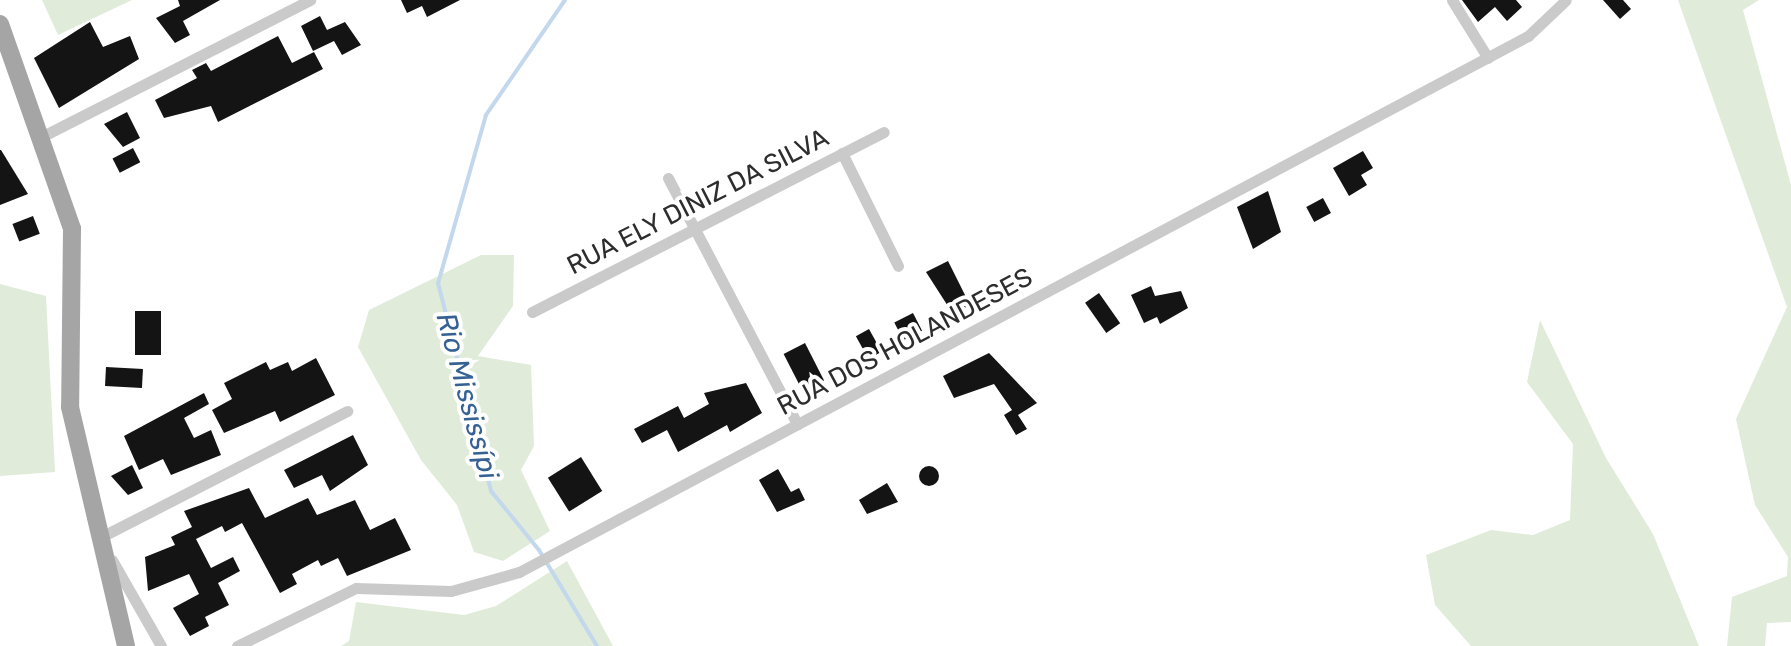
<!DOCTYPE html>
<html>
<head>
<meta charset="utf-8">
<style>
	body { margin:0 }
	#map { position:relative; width:1791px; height:646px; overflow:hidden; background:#fff; font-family:Rubik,sans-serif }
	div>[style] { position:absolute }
	.green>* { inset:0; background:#e0ecd9 }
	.stream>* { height:4px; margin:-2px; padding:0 2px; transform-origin:2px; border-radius:2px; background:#c3d7ed }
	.building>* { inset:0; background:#141414; transform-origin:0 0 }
	.round { border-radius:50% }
	.street>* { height:11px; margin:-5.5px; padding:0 5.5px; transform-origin:5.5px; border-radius:5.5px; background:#cacaca }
	.primary>* { height:18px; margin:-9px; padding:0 9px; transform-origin:9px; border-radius:9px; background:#a5a5a5 }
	span { translate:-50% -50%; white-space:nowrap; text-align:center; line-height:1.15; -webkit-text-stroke:8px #fff; paint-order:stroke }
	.street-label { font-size:26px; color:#2d2d2d }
	.water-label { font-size:28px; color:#356194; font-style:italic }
</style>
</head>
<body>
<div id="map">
	<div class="green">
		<div style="clip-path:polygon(42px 0,132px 0,58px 35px)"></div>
		<div style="clip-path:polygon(1678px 0,1759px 0,1743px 10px,1791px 185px,1791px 622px,1767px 623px,1765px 646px,1727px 646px,1732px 597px,1787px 576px,1788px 557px,1755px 505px,1736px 419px,1787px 307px)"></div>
		<div style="clip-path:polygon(481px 255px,514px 255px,513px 306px,478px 356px,531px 365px,534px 446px,521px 470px,550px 531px,503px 561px,474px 552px,457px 505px,421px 460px,358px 347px,369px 310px)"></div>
		<div style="clip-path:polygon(0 284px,46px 296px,55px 472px,0 476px)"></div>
		<div style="clip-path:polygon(1540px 320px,1606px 458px,1653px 534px,1699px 646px,1471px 646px,1435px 605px,1426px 555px,1491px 530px,1533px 535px,1570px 520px,1573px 444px,1527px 382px)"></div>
		<div style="clip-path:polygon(567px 561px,613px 646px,341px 646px,349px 641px,356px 602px,464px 615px,496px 606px)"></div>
	</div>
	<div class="stream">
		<div style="left:565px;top:0;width:140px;rotate:124.5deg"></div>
		<div style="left:486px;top:115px;width:175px;rotate:105.9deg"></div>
		<div style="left:438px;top:283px;width:215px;rotate:75.7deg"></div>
		<div style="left:491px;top:491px;width:76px;rotate:50.9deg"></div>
		<div style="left:539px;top:550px;width:112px;rotate:58.9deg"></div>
	</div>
	<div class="building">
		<div style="clip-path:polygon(178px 0,220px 0,183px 21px,190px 35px,175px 43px,156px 18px,180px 6px)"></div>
		<div style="clip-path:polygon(401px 0,460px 0,427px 17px,422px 6px,407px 13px)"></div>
		<div style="clip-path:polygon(1462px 0,1516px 0,1522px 7px,1507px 21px,1495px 7px,1478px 22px)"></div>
		<div style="clip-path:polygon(1603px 0,1623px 0,1631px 9px,1620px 19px)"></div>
		<div style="clip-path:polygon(320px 16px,327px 30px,345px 22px,361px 45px,342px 55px,334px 41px,313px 51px,301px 26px)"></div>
		<div style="clip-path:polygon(90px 22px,103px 47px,130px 36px,139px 59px,59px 108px,34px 58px)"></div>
		<div style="clip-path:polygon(278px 36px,292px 63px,314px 52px,323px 69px,218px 122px,211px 106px,164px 118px,155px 100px,197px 78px,192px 70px,206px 63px,211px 71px)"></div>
		<div style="clip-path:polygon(127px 112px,140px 138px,123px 147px,104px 124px)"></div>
		<div style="left:133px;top:148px;width:16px;height:23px;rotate:63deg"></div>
		<div style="clip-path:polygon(1px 150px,28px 194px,0 205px,0 150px)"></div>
		<div style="clip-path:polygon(1363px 151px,1373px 168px,1361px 175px,1367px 185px,1349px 196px,1333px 168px)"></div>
		<div style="clip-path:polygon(1268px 191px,1281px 232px,1253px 249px,1237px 207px)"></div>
		<div style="left:1323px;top:198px;width:17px;height:19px;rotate:62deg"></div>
		<div style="left:33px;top:216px;width:19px;height:22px;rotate:69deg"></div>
		<div style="clip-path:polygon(948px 261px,970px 305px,953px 314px,926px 272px)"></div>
		<div style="clip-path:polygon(1151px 286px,1155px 296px,1181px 291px,1188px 308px,1160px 324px,1157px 317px,1144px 323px,1131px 295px)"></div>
		<div style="left:1099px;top:293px;width:37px;height:17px;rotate:55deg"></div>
		<div style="left:135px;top:311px;width:26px;height:44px"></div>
		<div style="left:913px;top:313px;width:20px;height:21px;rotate:63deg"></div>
		<div style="left:869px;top:329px;width:26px;height:15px;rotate:61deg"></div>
		<div style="left:805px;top:343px;width:42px;height:24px;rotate:63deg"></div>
		<div style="clip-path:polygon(989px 353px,1037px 403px,1018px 415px,1027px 429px,1016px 435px,1004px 415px,1012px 410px,994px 384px,954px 398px,943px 376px)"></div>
		<div style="clip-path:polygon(316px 358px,335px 395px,280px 422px,275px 411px,224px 433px,212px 410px,232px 399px,224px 383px,266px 362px,270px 370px,288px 362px,292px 371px)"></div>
		<div style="left:106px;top:367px;width:37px;height:19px;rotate:3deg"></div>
		<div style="clip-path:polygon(746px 383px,762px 413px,730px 432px,727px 425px,678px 452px,667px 430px,642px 443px,634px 429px,678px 406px,684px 418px,709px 404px,704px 393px)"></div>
		<div style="clip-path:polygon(204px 393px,209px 404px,184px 418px,194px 438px,211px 430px,221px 455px,171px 475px,163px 459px,139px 470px,124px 436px)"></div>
		<div style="clip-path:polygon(353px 435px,368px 465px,330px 491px,322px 475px,294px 488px,284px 470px)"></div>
		<div style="left:581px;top:457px;width:40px;height:39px;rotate:58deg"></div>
		<div style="clip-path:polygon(132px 465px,143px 488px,128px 495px,111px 476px)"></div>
		<div class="round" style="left:919px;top:466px;width:20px;height:20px"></div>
		<div style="clip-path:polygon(778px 469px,791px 492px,799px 488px,805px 500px,777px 512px,759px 480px)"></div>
		<div style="clip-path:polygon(887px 483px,898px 502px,867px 514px,859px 500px)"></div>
		<div style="clip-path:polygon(249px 488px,265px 518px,308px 498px,317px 515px,355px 500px,370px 530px,395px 518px,411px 550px,347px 576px,338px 558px,321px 566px,318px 560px,292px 574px,297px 584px,280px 593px,242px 523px,225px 532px,222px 526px,196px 539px,211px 568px,233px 557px,240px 571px,218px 583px,229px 605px,205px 617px,209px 626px,190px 636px,173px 608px,199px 594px,189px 574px,148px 591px,145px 557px,175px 545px,171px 537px,192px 527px,184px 511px)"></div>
	</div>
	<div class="street">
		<div style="left:1452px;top:0;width:68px;rotate:58.2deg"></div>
		<div style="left:43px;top:136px;width:300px;rotate:-27deg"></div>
		<div style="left:842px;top:153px;width:126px;rotate:63.6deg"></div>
		<div style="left:668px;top:178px;width:278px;rotate:62.3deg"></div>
		<div style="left:532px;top:312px;width:395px;rotate:-27.1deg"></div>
		<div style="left:99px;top:538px;width:279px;rotate:-27.1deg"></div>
		<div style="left:112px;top:560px;width:99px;rotate:60.3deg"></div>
		<div style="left:237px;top:646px;width:132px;rotate:-26deg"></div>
		<div style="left:356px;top:588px;width:95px;rotate:1.8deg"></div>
		<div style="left:451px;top:591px;width:71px;rotate:-15.6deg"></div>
		<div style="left:519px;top:572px;width:1143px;rotate:-27.98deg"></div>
		<div style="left:1528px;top:36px;width:52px;rotate:-43.5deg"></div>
	</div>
	<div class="primary">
		<div style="left:0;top:24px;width:217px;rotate:70.6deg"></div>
		<div style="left:72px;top:229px;width:178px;rotate:90.6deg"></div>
		<div style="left:70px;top:407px;width:245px;rotate:76.8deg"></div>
	</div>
	<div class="street-label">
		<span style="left:698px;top:202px;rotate:-27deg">RUA ELY DINIZ DA SILVA</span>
		<span style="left:905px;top:342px;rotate:-28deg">RUA DOS HOLANDESES</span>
	</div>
	<div class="water-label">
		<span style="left:467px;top:396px;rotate:75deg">Rio Mississípi</span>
	</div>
</div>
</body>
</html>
